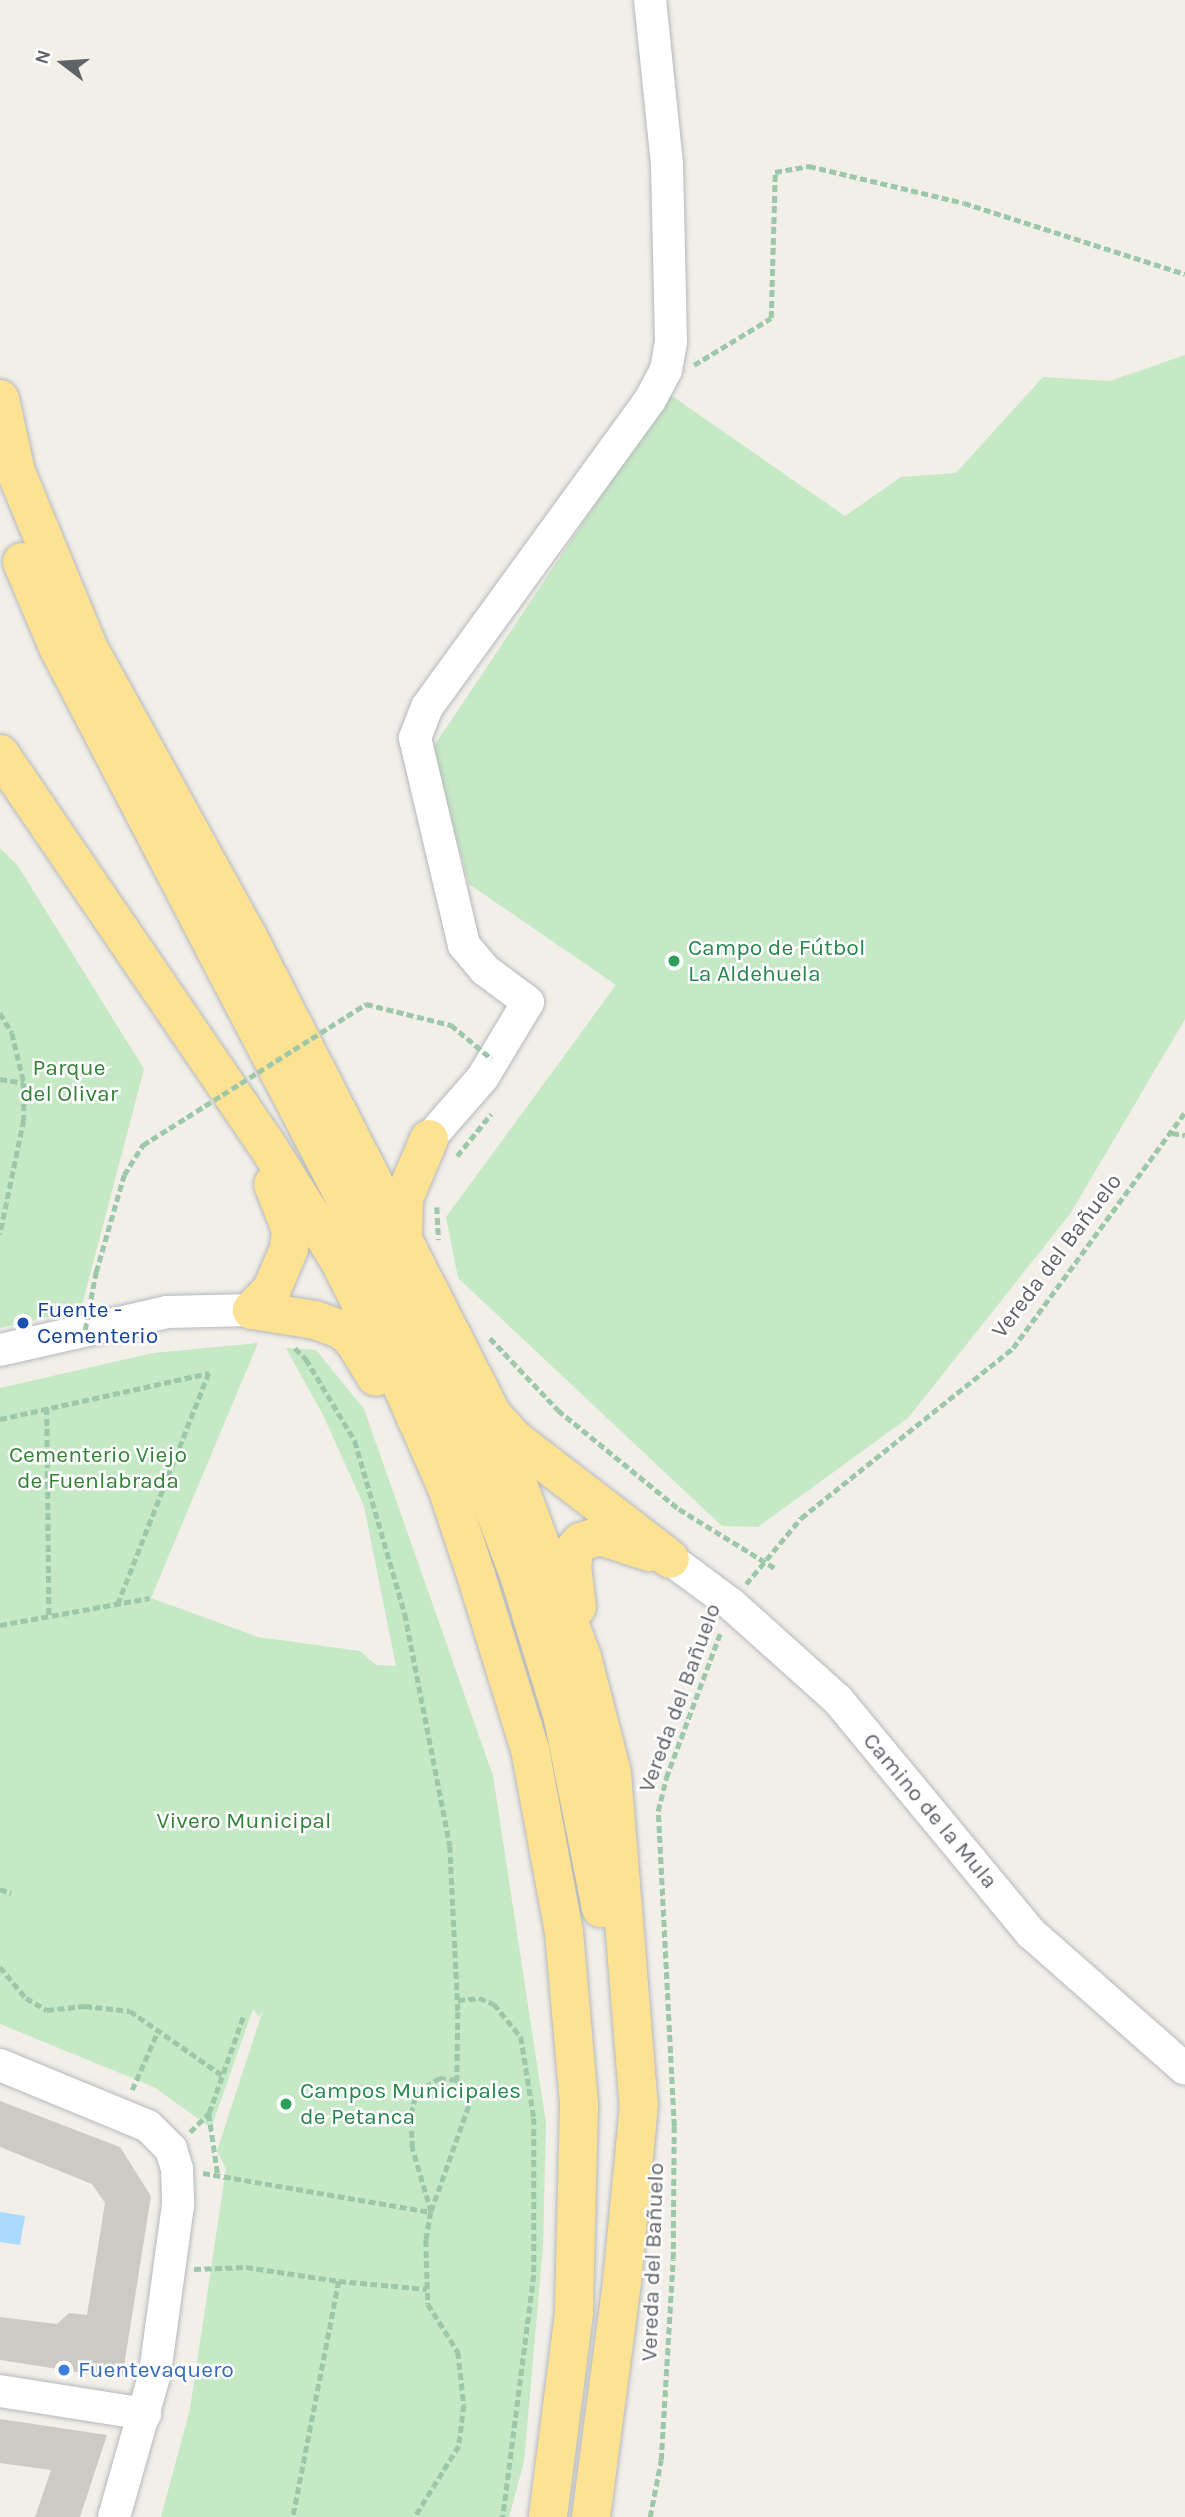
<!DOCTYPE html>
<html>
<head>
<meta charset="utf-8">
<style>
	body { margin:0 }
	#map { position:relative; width:1185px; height:2517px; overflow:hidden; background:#f1efe8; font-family:Karla,sans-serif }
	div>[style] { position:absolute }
	.green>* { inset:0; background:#c5e8c5 }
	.water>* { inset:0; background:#aadaff }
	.building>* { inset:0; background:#cccac5 }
	.path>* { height:4.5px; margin-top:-2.25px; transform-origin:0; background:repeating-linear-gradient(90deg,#9cc7a9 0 7px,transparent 0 10.5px) }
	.roads { filter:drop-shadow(0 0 2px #b5b8bc) drop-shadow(0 0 2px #b5b8bc) }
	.minor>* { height:32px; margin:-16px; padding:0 16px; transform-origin:16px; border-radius:16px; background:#fff }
	.highway>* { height:38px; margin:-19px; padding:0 19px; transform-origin:19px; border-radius:19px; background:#fde293 }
	.path-bridge>* { height:4.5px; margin-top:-2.25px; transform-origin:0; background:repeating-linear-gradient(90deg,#9cc7a9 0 7px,transparent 0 10.5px) }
	.dots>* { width:19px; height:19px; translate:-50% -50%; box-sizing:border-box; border:4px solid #fff; border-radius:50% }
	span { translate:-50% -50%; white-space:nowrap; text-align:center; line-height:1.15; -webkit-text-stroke:5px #fff; paint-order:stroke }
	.leisure-label { font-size:23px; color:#27864d }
	.left { translate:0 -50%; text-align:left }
	.park-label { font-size:23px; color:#348238 }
	.street-label { font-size:23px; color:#5f6368 }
	.transit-label { font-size:23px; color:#164399 }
	.shop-label { font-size:23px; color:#366cbe }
	.north { position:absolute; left:28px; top:28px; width:70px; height:70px; -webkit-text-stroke:5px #fff; paint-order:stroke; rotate:287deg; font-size:19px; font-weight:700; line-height:28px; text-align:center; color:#5f6368 }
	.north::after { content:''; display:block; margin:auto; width:24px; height:32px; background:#5f6368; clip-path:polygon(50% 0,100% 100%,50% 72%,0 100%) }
</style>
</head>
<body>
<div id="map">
	<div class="green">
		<div style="clip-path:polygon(1185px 355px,1185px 1019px,1070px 1214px,908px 1418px,758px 1527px,722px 1526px,458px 1278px,446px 1217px,616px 985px,469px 884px,432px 749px,669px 394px,845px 516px,901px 477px,956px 473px,1043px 377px,1110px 381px)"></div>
		<div style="clip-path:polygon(0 848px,18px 866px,144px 1069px,81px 1309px,0 1328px)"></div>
		<div style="clip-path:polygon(258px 1343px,151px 1598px,258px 1637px,360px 1651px,376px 1665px,396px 1666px,364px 1506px,323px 1415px,286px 1348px,316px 1350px,364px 1409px,493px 1776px,546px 2123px,543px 2246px,524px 2462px,509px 2517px,161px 2517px,190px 2409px,226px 2169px,217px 2151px,264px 2007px,259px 2017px,253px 2009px,211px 2128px,154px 2087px,0 2024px,0 1388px,153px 1353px)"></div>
	</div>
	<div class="water">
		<div style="clip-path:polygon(0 2212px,25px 2216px,20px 2245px,0 2242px)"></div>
	</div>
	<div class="building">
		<div style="clip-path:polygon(0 2101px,120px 2147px,151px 2196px,122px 2379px,0 2360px,0 2317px,57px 2324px,69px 2313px,87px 2315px,105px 2203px,92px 2184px,0 2147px)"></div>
		<div style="clip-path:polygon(0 2419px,107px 2435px,80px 2517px,35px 2517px,51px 2470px,0 2463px)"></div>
	</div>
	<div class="path">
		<div style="left:694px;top:365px;width:90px;rotate:-31.4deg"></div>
		<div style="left:771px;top:318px;width:146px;rotate:-88.4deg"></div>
		<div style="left:775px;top:172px;width:35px;rotate:-10deg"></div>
		<div style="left:809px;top:166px;width:159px;rotate:13.4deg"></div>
		<div style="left:964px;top:203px;width:232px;rotate:17.8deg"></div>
		<div style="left:0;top:1013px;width:23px;rotate:59deg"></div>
		<div style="left:12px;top:1033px;width:51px;rotate:76.5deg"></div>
		<div style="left:24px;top:1083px;width:37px;rotate:90deg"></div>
		<div style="left:24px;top:1120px;width:117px;rotate:101.8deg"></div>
		<div style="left:0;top:1079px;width:24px;rotate:9deg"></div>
		<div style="left:1172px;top:1133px;width:13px;rotate:9deg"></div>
		<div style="left:457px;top:1156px;width:54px;rotate:-51deg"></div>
		<div style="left:437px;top:1207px;width:33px;rotate:87deg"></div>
		<div style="left:490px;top:1338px;width:99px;rotate:46.6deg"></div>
		<div style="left:558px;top:1410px;width:156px;rotate:39.3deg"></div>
		<div style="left:679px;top:1509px;width:113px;rotate:31.6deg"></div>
		<div style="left:295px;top:1348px;width:16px;rotate:45deg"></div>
		<div style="left:306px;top:1359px;width:96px;rotate:59.1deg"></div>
		<div style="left:355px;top:1441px;width:180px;rotate:73.9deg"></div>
		<div style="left:405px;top:1614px;width:236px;rotate:79deg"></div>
		<div style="left:450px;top:1846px;width:166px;rotate:87.2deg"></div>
		<div style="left:458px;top:2012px;width:68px;rotate:90.8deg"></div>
		<div style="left:47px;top:1408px;width:208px;rotate:89.4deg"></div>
		<div style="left:0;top:1419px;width:214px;rotate:-12.4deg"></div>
		<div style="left:209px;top:1373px;width:248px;rotate:111.5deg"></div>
		<div style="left:746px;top:1584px;width:86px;rotate:-50.2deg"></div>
		<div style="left:801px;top:1518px;width:272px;rotate:-38.7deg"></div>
		<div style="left:1013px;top:1348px;width:292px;rotate:-53.9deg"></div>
		<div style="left:0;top:1625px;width:152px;rotate:-10.2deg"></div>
		<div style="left:0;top:1889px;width:12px;rotate:20deg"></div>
		<div style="left:0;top:1967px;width:40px;rotate:50deg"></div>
		<div style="left:26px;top:1998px;width:24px;rotate:30deg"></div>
		<div style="left:47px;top:2010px;width:38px;rotate:-6deg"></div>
		<div style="left:85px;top:2006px;width:45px;rotate:6.3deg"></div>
		<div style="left:130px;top:2011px;width:112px;rotate:34.8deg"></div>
		<div style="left:458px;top:2000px;width:21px;rotate:-5deg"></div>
		<div style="left:479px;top:1998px;width:16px;rotate:22deg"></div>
		<div style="left:494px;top:2004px;width:43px;rotate:50.7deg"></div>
		<div style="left:521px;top:2037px;width:82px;rotate:80.9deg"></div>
		<div style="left:534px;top:2118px;width:157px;rotate:90deg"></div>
		<div style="left:534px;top:2275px;width:244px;rotate:97.3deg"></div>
		<div style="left:439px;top:2078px;width:18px;rotate:6deg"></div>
		<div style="left:457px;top:2080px;width:15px;rotate:48deg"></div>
		<div style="left:467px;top:2091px;width:15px;rotate:82deg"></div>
		<div style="left:469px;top:2106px;width:113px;rotate:109.7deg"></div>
		<div style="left:431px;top:2212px;width:67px;rotate:-106.5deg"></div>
		<div style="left:412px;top:2148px;width:34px;rotate:-92deg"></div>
		<div style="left:411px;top:2114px;width:23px;rotate:-77deg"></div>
		<div style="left:416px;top:2092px;width:27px;rotate:-31deg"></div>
		<div style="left:132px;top:2090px;width:62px;rotate:-66.3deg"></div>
		<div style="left:209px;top:2114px;width:63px;rotate:81.7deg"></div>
		<div style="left:190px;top:2132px;width:27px;rotate:-45deg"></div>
		<div style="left:209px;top:2113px;width:102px;rotate:-70.5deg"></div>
		<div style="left:203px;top:2173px;width:231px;rotate:9.7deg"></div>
		<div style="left:431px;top:2212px;width:28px;rotate:100deg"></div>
		<div style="left:426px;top:2240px;width:64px;rotate:88.2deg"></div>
		<div style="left:428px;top:2304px;width:57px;rotate:58deg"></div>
		<div style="left:458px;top:2352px;width:53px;rotate:83.5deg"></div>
		<div style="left:464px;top:2405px;width:41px;rotate:97deg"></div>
		<div style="left:459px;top:2446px;width:84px;rotate:121.8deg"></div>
		<div style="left:194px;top:2269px;width:52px;rotate:-2.2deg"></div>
		<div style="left:246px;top:2267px;width:94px;rotate:8.6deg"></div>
		<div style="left:339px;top:2281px;width:240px;rotate:101deg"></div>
		<div style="left:339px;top:2281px;width:88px;rotate:5.2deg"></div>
		<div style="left:650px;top:2517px;width:58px;rotate:-79.1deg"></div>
		<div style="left:661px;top:2460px;width:201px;rotate:-86.6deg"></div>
		<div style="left:673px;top:2259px;width:133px;rotate:-89.6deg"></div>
		<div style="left:674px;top:2126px;width:315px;rotate:-92.9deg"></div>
		<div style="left:658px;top:1811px;width:34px;rotate:-76deg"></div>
		<div style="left:666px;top:1778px;width:157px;rotate:-69.5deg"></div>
	</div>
	<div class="roads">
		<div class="minor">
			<div style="left:429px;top:1139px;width:82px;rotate:-48.9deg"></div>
			<div style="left:483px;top:1077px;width:87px;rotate:-59deg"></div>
			<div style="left:528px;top:1002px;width:54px;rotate:-143.3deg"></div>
			<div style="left:485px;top:970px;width:33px;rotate:-130deg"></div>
			<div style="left:464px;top:945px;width:213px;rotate:-103.3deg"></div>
			<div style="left:415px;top:738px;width:33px;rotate:-69deg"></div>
			<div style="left:427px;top:707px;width:379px;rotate:-54deg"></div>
			<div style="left:650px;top:400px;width:34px;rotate:-62deg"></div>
			<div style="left:666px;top:370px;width:29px;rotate:-80deg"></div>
			<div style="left:671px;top:341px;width:177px;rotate:-91.3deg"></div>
			<div style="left:667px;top:164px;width:165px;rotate:-95.9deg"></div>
			<div style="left:0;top:1350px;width:171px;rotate:-12.8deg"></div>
			<div style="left:167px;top:1312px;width:85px;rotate:-1.3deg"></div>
			<div style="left:670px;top:1559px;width:76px;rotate:36.4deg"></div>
			<div style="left:731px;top:1604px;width:144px;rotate:41.9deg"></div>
			<div style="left:838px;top:1700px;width:303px;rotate:50.4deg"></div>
			<div style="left:1031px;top:1933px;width:205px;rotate:41.4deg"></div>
			<div style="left:0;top:2065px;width:160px;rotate:22.4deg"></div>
			<div style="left:148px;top:2126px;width:33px;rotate:45deg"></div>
			<div style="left:171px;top:2149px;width:21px;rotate:73deg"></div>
			<div style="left:177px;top:2169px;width:36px;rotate:88deg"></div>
			<div style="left:178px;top:2205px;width:170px;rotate:97.8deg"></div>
			<div style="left:155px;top:2373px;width:150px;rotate:105.9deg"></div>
			<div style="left:0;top:2391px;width:147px;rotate:9deg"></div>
		</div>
		<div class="highway">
			<div style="left:0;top:399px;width:75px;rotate:77.6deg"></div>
			<div style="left:16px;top:472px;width:189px;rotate:67.6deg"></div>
			<div style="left:88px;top:647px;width:325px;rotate:61.1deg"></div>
			<div style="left:245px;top:931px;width:542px;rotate:62.92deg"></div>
			<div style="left:492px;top:1414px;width:259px;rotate:69.7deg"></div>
			<div style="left:582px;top:1657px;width:120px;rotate:75.5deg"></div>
			<div style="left:612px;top:1773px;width:333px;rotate:85.4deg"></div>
			<div style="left:639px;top:2105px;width:178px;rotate:95.5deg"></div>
			<div style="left:622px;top:2282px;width:237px;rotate:97.5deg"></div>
			<div style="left:22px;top:562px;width:92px;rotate:67deg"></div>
			<div style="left:58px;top:647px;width:658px;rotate:62.5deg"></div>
			<div style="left:362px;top:1231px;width:268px;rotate:63.9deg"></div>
			<div style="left:480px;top:1472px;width:113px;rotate:69.3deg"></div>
			<div style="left:520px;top:1578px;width:146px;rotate:72.9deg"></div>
			<div style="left:563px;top:1718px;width:194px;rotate:78.7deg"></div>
			<div style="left:0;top:754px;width:470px;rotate:55.7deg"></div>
			<div style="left:265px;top:1142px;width:139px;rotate:57.9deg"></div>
			<div style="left:339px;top:1260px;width:141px;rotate:63.4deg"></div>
			<div style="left:402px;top:1386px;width:111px;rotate:66.2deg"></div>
			<div style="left:447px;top:1488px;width:92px;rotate:71.6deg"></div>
			<div style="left:476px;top:1575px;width:182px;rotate:72.8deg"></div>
			<div style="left:530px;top:1749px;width:186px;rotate:79.5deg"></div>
			<div style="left:564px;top:1932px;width:173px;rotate:85deg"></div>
			<div style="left:579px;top:2104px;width:209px;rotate:91.4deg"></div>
			<div style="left:574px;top:2313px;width:206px;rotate:97.3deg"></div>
			<div style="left:403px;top:1238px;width:40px;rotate:-88.6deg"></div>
			<div style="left:404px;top:1198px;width:64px;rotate:-67deg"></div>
			<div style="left:252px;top:1310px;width:64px;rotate:9deg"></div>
			<div style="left:315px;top:1320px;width:29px;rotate:20deg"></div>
			<div style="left:342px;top:1330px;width:16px;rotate:43deg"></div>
			<div style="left:354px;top:1341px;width:42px;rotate:58.6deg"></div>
			<div style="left:252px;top:1310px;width:29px;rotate:-46deg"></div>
			<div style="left:272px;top:1289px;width:43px;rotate:-67deg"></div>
			<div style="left:289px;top:1249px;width:19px;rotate:-84deg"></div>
			<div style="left:291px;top:1230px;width:49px;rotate:-111.4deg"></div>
			<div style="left:497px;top:1420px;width:24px;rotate:48deg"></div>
			<div style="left:513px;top:1438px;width:198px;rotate:37.6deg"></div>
			<div style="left:577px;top:1607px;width:39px;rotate:-97deg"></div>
			<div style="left:572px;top:1568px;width:18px;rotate:-84deg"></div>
			<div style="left:574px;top:1550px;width:11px;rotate:-49deg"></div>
			<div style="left:581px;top:1542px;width:20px;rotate:-18deg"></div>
			<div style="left:600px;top:1536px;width:52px;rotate:18.1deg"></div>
		</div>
	</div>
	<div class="path-bridge">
		<div style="left:85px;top:1330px;width:59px;rotate:-79.3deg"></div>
		<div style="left:96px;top:1272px;width:101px;rotate:-73.9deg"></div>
		<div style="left:124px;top:1175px;width:36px;rotate:-58deg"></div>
		<div style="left:143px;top:1145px;width:264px;rotate:-32.3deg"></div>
		<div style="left:366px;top:1004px;width:88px;rotate:13.9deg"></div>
		<div style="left:451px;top:1025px;width:53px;rotate:39.7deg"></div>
	</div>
	<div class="dots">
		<div style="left:674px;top:961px;background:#2e9e5b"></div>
		<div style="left:23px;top:1323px;background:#1a4fb4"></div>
		<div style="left:286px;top:2104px;background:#2e9e5b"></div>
		<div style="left:64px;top:2370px;background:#3f7fe0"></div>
	</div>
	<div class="leisure-label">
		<span class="left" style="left:688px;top:961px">Campo de Fútbol<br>La Aldehuela</span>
		<span class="left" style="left:300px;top:2104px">Campos Municipales<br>de Petanca</span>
	</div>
	<div class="park-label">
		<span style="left:69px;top:1081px">Parque<br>del Olivar</span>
		<span style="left:98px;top:1468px">Cementerio Viejo<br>de Fuenlabrada</span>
		<span style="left:244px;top:1821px">Vivero Municipal</span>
	</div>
	<div class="street-label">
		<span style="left:1057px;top:1256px;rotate:-53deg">Vereda del Bañuelo</span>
		<span style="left:680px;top:1698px;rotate:-70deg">Vereda del Bañuelo</span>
		<span style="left:930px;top:1811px;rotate:50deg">Camino de la Mula</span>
		<span style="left:653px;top:2262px;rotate:-88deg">Vereda del Bañuelo</span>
	</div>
	<div class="transit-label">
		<span class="left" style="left:37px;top:1323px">Fuente -<br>Cementerio</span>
	</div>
	<div class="shop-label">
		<span class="left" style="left:78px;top:2370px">Fuentevaquero</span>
	</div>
	<div class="north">N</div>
</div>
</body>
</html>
